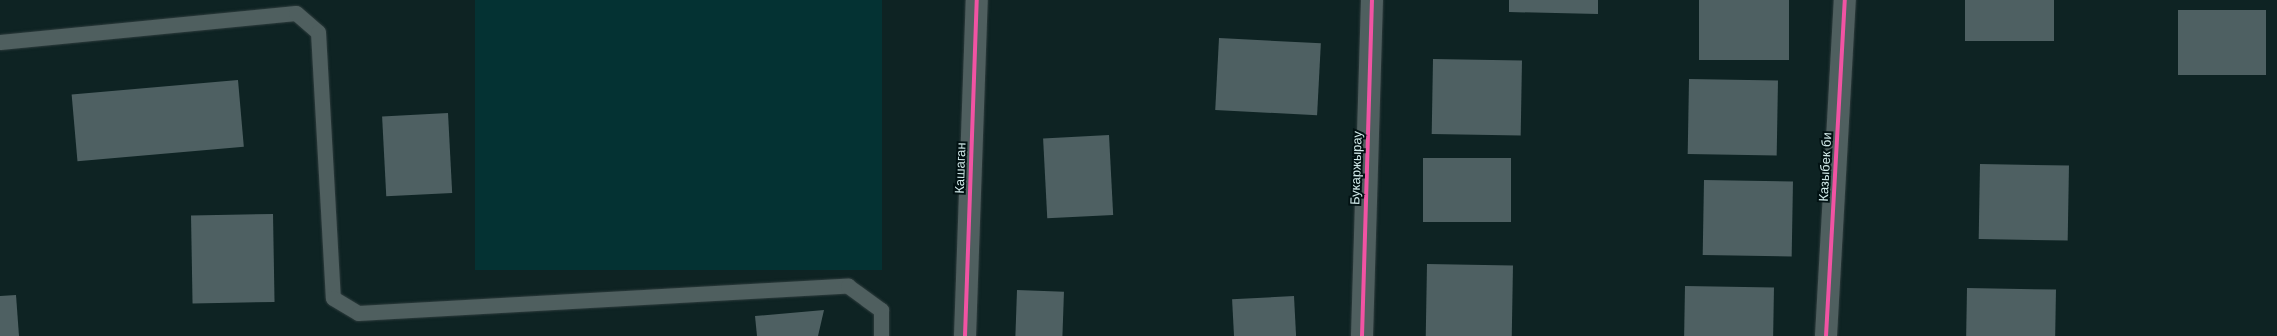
<!DOCTYPE html>
<html>
<head>
<meta charset="utf-8">
<style>
	body { margin:0 }
	#map { position:relative; width:2277px; height:336px; overflow:hidden; background:#0e2323; font-family:"Work Sans",sans-serif }
	div>[style] { position:absolute }
	.built>* { inset:0; background:#043233; transform-origin:0 0 }
	.building>* { inset:0; background:#4e6062; transform-origin:0 0 }
	.roads { filter:drop-shadow(0 0 1px #2e3c3d) drop-shadow(0 0 1px #2e3c3d) }
	.lane>* { height:15px; margin:-7.5px; padding:0 7.5px; transform-origin:7.5px; border-radius:7.5px; background:#4f5f5f }
	.street>* { height:22px; margin:-11px; padding:0 11px; transform-origin:11px; border-radius:11px; background:#4f5f5f }
	.secondary>* { height:22px; margin:-11px; padding:0 11px; transform-origin:11px; border-radius:11px; background:#4f5f5f }
	.cycleway>* { height:4px; margin:-2px; padding:0 2px; transform-origin:2px; border-radius:2px; background:#f153a3 }
	span { translate:-50% -50%; white-space:nowrap; text-align:center; line-height:1.15; -webkit-text-stroke:4px #011112; paint-order:stroke }
	.street-label { font-size:13px; color:#d3ebeb }
</style>
</head>
<body>
<div id="map">
	<div class="built">
		<div style="left:475px;top:0;width:407px;height:270px"></div>
	</div>
	<div class="building">
		<div style="clip-path:polygon(1509px 0,1598px 0,1598px 14px,1509px 12px)"></div>
		<div style="left:1699px;top:0;width:90px;height:60px"></div>
		<div style="left:1965px;top:0;width:89px;height:41px"></div>
		<div style="left:2178px;top:10px;width:88px;height:65px"></div>
		<div style="left:1219px;top:38px;width:102px;height:72px;rotate:3deg"></div>
		<div style="left:1433px;top:59px;width:89px;height:75px;rotate:1deg"></div>
		<div style="left:1689px;top:79px;width:89px;height:75px;rotate:1deg"></div>
		<div style="left:238px;top:80px;width:67px;height:167px;rotate:85deg"></div>
		<div style="left:448px;top:113px;width:80px;height:66px;rotate:87deg"></div>
		<div style="left:1109px;top:135px;width:80px;height:66px;rotate:87deg"></div>
		<div style="left:1423px;top:158px;width:88px;height:64px"></div>
		<div style="left:1980px;top:164px;width:89px;height:75px;rotate:1deg"></div>
		<div style="left:1704px;top:180px;width:89px;height:75px;rotate:1deg"></div>
		<div style="left:273px;top:214px;width:88px;height:82px;rotate:89deg"></div>
		<div style="left:1427px;top:264px;width:86px;height:72px;rotate:1deg"></div>
		<div style="left:1685px;top:286px;width:89px;height:50px;rotate:1deg"></div>
		<div style="left:1967px;top:288px;width:89px;height:48px;rotate:1deg"></div>
		<div style="left:1017px;top:290px;width:47px;height:46px;rotate:2deg"></div>
		<div style="clip-path:polygon(16px 295px,19px 336px,0 336px,0 296px)"></div>
		<div style="left:1294px;top:296px;width:40px;height:62px;rotate:87deg"></div>
		<div style="clip-path:polygon(824px 310px,818px 336px,757px 336px,755px 316px)"></div>
	</div>
	<div class="roads">
		<div class="lane">
			<div style="left:0;top:42px;width:297px;rotate:-5.6deg"></div>
			<div style="left:296px;top:13px;width:29px;rotate:41deg"></div>
			<div style="left:318px;top:32px;width:266px;rotate:86.8deg"></div>
			<div style="left:333px;top:298px;width:29px;rotate:31deg"></div>
			<div style="left:358px;top:313px;width:491px;rotate:-3.2deg"></div>
			<div style="left:848px;top:286px;width:41px;rotate:36deg"></div>
			<div style="left:881px;top:310px;width:26px;rotate:90deg"></div>
		</div>
		<div class="street">
			<div style="left:1362px;top:336px;width:336px;rotate:-88.3deg"></div>
			<div style="left:1826px;top:336px;width:337px;rotate:-86.8deg"></div>
		</div>
		<div class="secondary">
			<div style="left:965px;top:336px;width:336px;rotate:-88deg"></div>
		</div>
	</div>
	<div class="cycleway">
		<div style="left:965px;top:336px;width:336px;rotate:-88deg"></div>
		<div style="left:1362px;top:336px;width:336px;rotate:-88.3deg"></div>
		<div style="left:1826px;top:336px;width:337px;rotate:-86.8deg"></div>
	</div>
	<div class="street-label">
		<span style="left:1826px;top:167px;rotate:-87deg">Казыбек би</span>
		<span style="left:961px;top:168px;rotate:-88deg">Кашаган</span>
		<span style="left:1357px;top:168px;rotate:-88deg">Букаржырау</span>
	</div>
</div>
</body>
</html>
